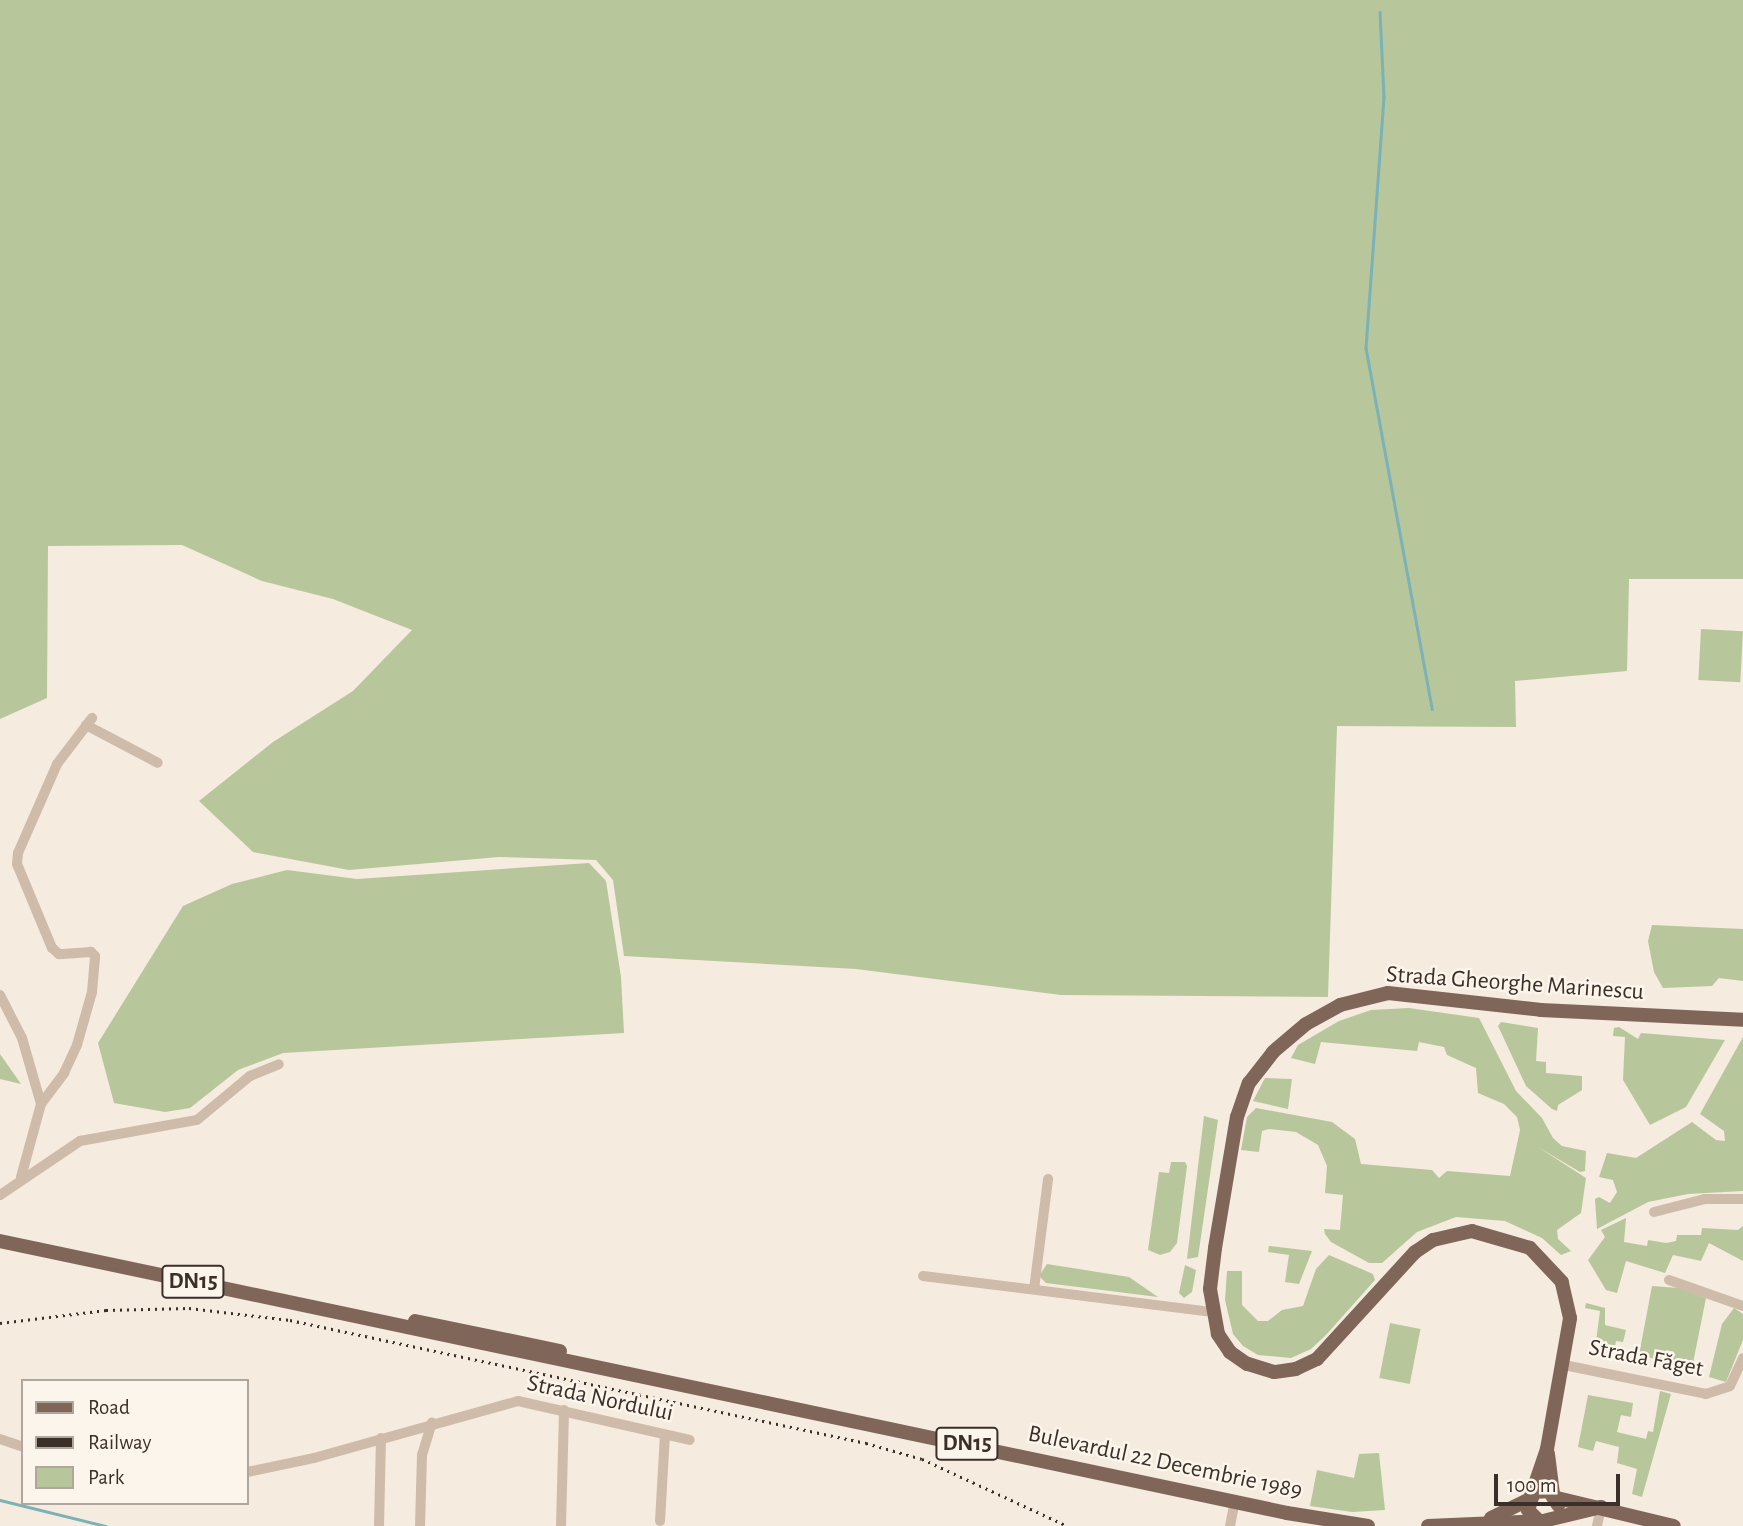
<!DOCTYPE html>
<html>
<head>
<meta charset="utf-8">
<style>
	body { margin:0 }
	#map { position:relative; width:1743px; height:1526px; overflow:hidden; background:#f5ebde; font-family:"Alegreya Sans",sans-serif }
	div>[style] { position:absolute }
	.green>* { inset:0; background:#b8c69c; transform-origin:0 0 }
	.stream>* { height:2.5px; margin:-1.25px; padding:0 1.25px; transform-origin:1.25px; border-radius:1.25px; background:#7ab2b6 }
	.minor>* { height:10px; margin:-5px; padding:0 5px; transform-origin:5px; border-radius:5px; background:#cfbba9 }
	.major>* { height:14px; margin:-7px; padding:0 7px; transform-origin:7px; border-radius:7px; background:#7f6659 }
	.rail>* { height:2.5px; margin-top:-1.25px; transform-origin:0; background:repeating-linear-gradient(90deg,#3b2f29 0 2px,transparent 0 7px) }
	span { translate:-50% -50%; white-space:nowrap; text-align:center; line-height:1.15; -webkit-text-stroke:5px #fcf5ec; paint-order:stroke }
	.shield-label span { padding:2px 5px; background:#fcf5ec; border:2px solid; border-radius:5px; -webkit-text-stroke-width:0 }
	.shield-label { font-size:23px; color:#3b2f29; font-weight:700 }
	.street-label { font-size:24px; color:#3b2f29 }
	.legend { position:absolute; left:21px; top:1379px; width:228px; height:126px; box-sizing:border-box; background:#fcf5ec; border:2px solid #afa69e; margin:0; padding:9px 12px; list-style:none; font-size:21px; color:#3b2f29 }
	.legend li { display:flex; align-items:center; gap:14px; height:35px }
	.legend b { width:35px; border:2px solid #afa69e }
	.scale { position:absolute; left:1494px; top:1474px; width:126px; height:32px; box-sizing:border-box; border:4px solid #3b2f29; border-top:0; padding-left:9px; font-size:21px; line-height:24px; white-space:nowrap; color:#3b2f29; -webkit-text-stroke:5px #fcf5ec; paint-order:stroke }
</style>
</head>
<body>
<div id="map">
	<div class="green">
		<div style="clip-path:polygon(0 0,1743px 0,1743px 579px,1629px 579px,1627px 671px,1515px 681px,1516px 727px,1337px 726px,1328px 997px,1061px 995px,856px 969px,624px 956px,613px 880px,596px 860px,499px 857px,349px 870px,253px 852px,199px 801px,273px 742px,353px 691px,412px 630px,333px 599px,262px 581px,182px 545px,48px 546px,47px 698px,0 719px)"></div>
		<div style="left:1701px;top:629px;width:42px;height:51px;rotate:3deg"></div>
		<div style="clip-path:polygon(589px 863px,606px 881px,621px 977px,624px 1033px,283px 1053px,238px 1070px,190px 1108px,165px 1112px,114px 1103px,98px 1043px,183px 906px,232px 884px,287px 870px,357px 879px)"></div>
		<div style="clip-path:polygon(1652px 925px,1743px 929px,1743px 981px,1719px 978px,1712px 986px,1663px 988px,1654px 972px,1648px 941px)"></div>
		<div style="clip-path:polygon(1409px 1008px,1479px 1018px,1516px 1091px,1542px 1118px,1553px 1138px,1562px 1146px,1586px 1151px,1585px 1171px,1580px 1172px,1538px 1147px,1586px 1178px,1581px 1213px,1557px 1230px,1558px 1239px,1571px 1251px,1561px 1255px,1542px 1238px,1505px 1221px,1456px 1217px,1417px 1232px,1382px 1263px,1369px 1263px,1331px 1242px,1325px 1234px,1324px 1229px,1340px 1230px,1343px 1195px,1325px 1193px,1327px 1166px,1318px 1145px,1296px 1132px,1269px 1129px,1262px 1131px,1259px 1152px,1241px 1150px,1247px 1117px,1256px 1108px,1332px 1122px,1355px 1139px,1361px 1164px,1432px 1170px,1439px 1178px,1447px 1171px,1510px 1176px,1520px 1130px,1517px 1117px,1504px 1104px,1478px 1093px,1476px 1068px,1447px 1055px,1444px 1047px,1419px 1042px,1417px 1051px,1321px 1042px,1315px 1064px,1291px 1058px,1298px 1045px,1339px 1021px,1371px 1010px)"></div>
		<div style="clip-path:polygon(1501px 1022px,1538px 1028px,1536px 1061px,1546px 1062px,1546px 1073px,1582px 1076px,1582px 1090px,1558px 1105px,1557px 1111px,1552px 1109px,1526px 1086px,1498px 1026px)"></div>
		<div style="clip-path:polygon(1619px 1027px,1638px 1039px,1641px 1033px,1725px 1040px,1686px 1107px,1650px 1125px,1623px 1080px,1625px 1037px,1613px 1036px,1614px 1028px)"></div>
		<div style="clip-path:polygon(1743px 1037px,1743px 1191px,1688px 1194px,1648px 1202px,1597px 1229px,1595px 1199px,1599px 1197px,1610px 1203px,1617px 1192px,1613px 1180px,1599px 1177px,1607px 1153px,1636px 1158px,1692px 1122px,1716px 1140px,1725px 1141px,1724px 1131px,1700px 1114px)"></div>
		<div style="clip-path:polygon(0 1054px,21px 1084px,0 1079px)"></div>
		<div style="clip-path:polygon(1265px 1078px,1292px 1079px,1288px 1109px,1253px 1101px)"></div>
		<div style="clip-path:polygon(1204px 1116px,1218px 1120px,1198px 1257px,1187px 1259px)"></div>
		<div style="clip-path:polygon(1171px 1162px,1185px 1162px,1187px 1166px,1177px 1243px,1170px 1252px,1160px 1255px,1148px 1250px,1159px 1172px,1169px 1173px)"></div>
		<div style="clip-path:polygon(1626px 1218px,1624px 1242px,1647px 1246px,1648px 1240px,1666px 1243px,1676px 1241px,1677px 1235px,1701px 1235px,1702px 1228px,1738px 1230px,1743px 1226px,1743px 1261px,1709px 1243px,1701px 1261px,1673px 1255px,1665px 1273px,1626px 1261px,1617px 1293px,1606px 1290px,1588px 1260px,1605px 1237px,1601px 1230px)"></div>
		<div style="clip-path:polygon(1269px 1246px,1312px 1251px,1299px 1284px,1285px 1282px,1289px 1255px,1268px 1252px)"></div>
		<div style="clip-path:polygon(1329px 1255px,1373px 1274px,1375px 1280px,1326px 1335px,1311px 1349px,1291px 1358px,1258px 1355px,1243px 1346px,1233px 1334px,1225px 1300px,1227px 1271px,1242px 1271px,1242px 1305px,1258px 1321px,1268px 1321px,1282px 1310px,1303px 1306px,1316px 1269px)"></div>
		<div style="clip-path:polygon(1047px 1264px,1129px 1277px,1158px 1297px,1046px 1283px,1039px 1276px)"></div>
		<div style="clip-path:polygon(1185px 1265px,1196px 1270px,1192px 1292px,1184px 1298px,1179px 1293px)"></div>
		<div style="clip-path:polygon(1652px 1286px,1679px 1288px,1706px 1298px,1692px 1368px,1639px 1355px)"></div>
		<div style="clip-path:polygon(1586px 1303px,1605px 1308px,1605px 1325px,1626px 1330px,1623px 1342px,1616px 1341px,1614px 1352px,1595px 1349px,1600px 1311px,1585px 1308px)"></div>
		<div style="clip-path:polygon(1734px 1308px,1743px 1314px,1743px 1340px,1726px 1382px,1709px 1377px,1722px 1324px)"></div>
		<div style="left:1390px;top:1323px;width:31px;height:56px;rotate:11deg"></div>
		<div style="clip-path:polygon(1660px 1391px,1671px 1394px,1642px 1497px,1632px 1494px,1637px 1469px,1617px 1463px,1619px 1447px,1596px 1441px,1593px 1451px,1578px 1447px,1588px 1395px,1633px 1403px,1631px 1417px,1621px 1415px,1617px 1432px,1646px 1439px,1648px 1431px,1653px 1432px)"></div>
		<div style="clip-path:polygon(1379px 1453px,1385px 1510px,1352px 1512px,1310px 1506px,1317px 1470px,1354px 1478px,1359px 1454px)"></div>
	</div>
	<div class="stream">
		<div style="left:1380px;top:12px;width:85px;rotate:87.3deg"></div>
		<div style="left:1384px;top:97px;width:252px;rotate:94.1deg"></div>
		<div style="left:1366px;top:348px;width:367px;rotate:79.6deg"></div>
		<div style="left:0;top:1500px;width:109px;rotate:13.8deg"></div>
	</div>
	<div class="minor">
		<div style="left:86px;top:725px;width:81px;rotate:27.8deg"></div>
		<div style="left:0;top:995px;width:48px;rotate:62.9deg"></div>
		<div style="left:22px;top:1038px;width:69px;rotate:73.9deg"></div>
		<div style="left:41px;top:1104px;width:76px;rotate:105.3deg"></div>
		<div style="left:41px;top:1104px;width:39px;rotate:-53deg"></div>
		<div style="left:64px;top:1073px;width:31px;rotate:-65deg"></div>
		<div style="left:77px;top:1045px;width:55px;rotate:-74.2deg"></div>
		<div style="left:92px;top:992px;width:36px;rotate:-85deg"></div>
		<div style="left:95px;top:956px;width:6px;rotate:-135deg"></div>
		<div style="left:91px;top:952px;width:32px;rotate:176deg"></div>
		<div style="left:59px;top:954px;width:9px;rotate:-139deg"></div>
		<div style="left:52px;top:948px;width:91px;rotate:-112.6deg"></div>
		<div style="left:17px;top:864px;width:11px;rotate:-85deg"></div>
		<div style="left:18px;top:853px;width:97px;rotate:-66.3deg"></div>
		<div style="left:57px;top:764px;width:58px;rotate:-52.7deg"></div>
		<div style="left:0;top:1195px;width:97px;rotate:-34deg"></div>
		<div style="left:80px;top:1141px;width:119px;rotate:-10.2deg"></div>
		<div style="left:197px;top:1120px;width:69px;rotate:-39.7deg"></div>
		<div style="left:250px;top:1076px;width:31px;rotate:-22deg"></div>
		<div style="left:1654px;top:1212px;width:53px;rotate:-14.3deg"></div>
		<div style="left:1705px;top:1199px;width:38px"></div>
		<div style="left:923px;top:1276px;width:290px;rotate:7.1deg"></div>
		<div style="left:1669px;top:1280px;width:78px;rotate:19.4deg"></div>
		<div style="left:1034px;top:1289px;width:111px;rotate:-82.7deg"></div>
		<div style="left:1564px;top:1365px;width:145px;rotate:11.5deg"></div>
		<div style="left:1706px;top:1394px;width:25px;rotate:-18deg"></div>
		<div style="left:1730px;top:1386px;width:31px;rotate:-65deg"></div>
		<div style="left:0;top:1439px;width:24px;rotate:19deg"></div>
		<div style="left:247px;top:1472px;width:68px;rotate:-11.8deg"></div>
		<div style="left:314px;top:1458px;width:212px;rotate:-15.6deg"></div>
		<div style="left:518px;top:1401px;width:176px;rotate:12.8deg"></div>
		<div style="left:660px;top:1521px;width:86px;rotate:-86.7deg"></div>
		<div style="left:379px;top:1526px;width:88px;rotate:-88.7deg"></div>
		<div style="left:420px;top:1526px;width:71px;rotate:-88.4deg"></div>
		<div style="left:422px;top:1455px;width:34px;rotate:-73deg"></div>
		<div style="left:561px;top:1526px;width:116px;rotate:-88.5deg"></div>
		<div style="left:1230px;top:1526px;width:26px;rotate:-79deg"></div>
		<div style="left:1597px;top:1526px;width:19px;rotate:-78deg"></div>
	</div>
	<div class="major">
		<div style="left:0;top:1241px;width:1315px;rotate:11.93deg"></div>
		<div style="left:1287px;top:1513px;width:82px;rotate:9.1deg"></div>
		<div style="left:415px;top:1321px;width:148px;rotate:11.7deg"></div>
		<div style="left:1548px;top:1454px;width:40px;rotate:82.9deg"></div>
		<div style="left:1531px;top:1496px;width:50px;rotate:-71.2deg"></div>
		<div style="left:1547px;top:1449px;width:133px;rotate:-80deg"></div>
		<div style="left:1570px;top:1318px;width:37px;rotate:-103deg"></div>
		<div style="left:1562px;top:1282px;width:47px;rotate:-133.3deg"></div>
		<div style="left:1530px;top:1248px;width:60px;rotate:-163.7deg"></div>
		<div style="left:1472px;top:1231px;width:40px;rotate:167deg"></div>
		<div style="left:1433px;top:1240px;width:22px;rotate:146deg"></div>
		<div style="left:1415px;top:1252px;width:145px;rotate:132.5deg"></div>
		<div style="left:1317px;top:1359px;width:23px;rotate:155deg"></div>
		<div style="left:1296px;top:1369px;width:22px;rotate:172deg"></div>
		<div style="left:1274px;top:1372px;width:28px;rotate:-163deg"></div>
		<div style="left:1247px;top:1364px;width:21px;rotate:-145deg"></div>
		<div style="left:1230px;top:1352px;width:22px;rotate:-124deg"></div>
		<div style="left:1218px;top:1334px;width:46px;rotate:-100.1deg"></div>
		<div style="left:1210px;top:1289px;width:41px;rotate:-83deg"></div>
		<div style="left:1215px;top:1248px;width:133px;rotate:-80.5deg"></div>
		<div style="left:1237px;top:1117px;width:36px;rotate:-71deg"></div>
		<div style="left:1249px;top:1083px;width:39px;rotate:-52deg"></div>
		<div style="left:1273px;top:1052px;width:43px;rotate:-40.3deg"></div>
		<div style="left:1306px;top:1024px;width:39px;rotate:-29deg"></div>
		<div style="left:1340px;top:1005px;width:49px;rotate:-14deg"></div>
		<div style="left:1388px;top:993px;width:154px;rotate:6.3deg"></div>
		<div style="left:1541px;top:1010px;width:202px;rotate:2.8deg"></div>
		<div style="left:1557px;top:1498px;width:120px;rotate:13.5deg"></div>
		<div style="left:1491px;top:1518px;width:41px;rotate:-25.9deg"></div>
		<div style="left:1538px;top:1520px;width:14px;rotate:-135deg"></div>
		<div style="left:1528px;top:1510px;width:19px;rotate:-72deg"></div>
		<div style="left:1534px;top:1492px;width:15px;rotate:-4deg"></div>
		<div style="left:1549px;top:1491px;width:17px;rotate:57deg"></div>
		<div style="left:1428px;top:1526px;width:115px;rotate:-2.5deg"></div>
		<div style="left:1543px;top:1521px;width:60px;rotate:-13.6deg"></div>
	</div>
	<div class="rail">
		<div style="left:0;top:1323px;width:107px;rotate:-7deg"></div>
		<div style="left:106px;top:1310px;width:83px;rotate:-1.4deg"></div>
		<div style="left:189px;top:1308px;width:102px;rotate:6.8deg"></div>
		<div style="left:290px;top:1320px;width:589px;rotate:12.05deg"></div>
		<div style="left:866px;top:1443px;width:58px;rotate:15.9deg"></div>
		<div style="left:922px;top:1459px;width:161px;rotate:24.7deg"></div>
	</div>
	<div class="shield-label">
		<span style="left:193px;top:1282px">DN15</span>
		<span style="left:967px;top:1444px">DN15</span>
	</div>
	<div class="street-label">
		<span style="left:1515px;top:984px;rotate:4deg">Strada Gheorghe Marinescu</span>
		<span style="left:1646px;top:1359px;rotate:11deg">Strada Făget</span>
		<span style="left:600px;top:1399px;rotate:12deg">Strada Nordului</span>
		<span style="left:1165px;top:1463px;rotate:12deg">Bulevardul 22 Decembrie 1989</span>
	</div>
	<ul class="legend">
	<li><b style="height:9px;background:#7f6659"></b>Road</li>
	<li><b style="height:9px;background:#3b2f29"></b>Railway</li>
	<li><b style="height:19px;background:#b8c69c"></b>Park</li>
	</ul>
	<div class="scale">100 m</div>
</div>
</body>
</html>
